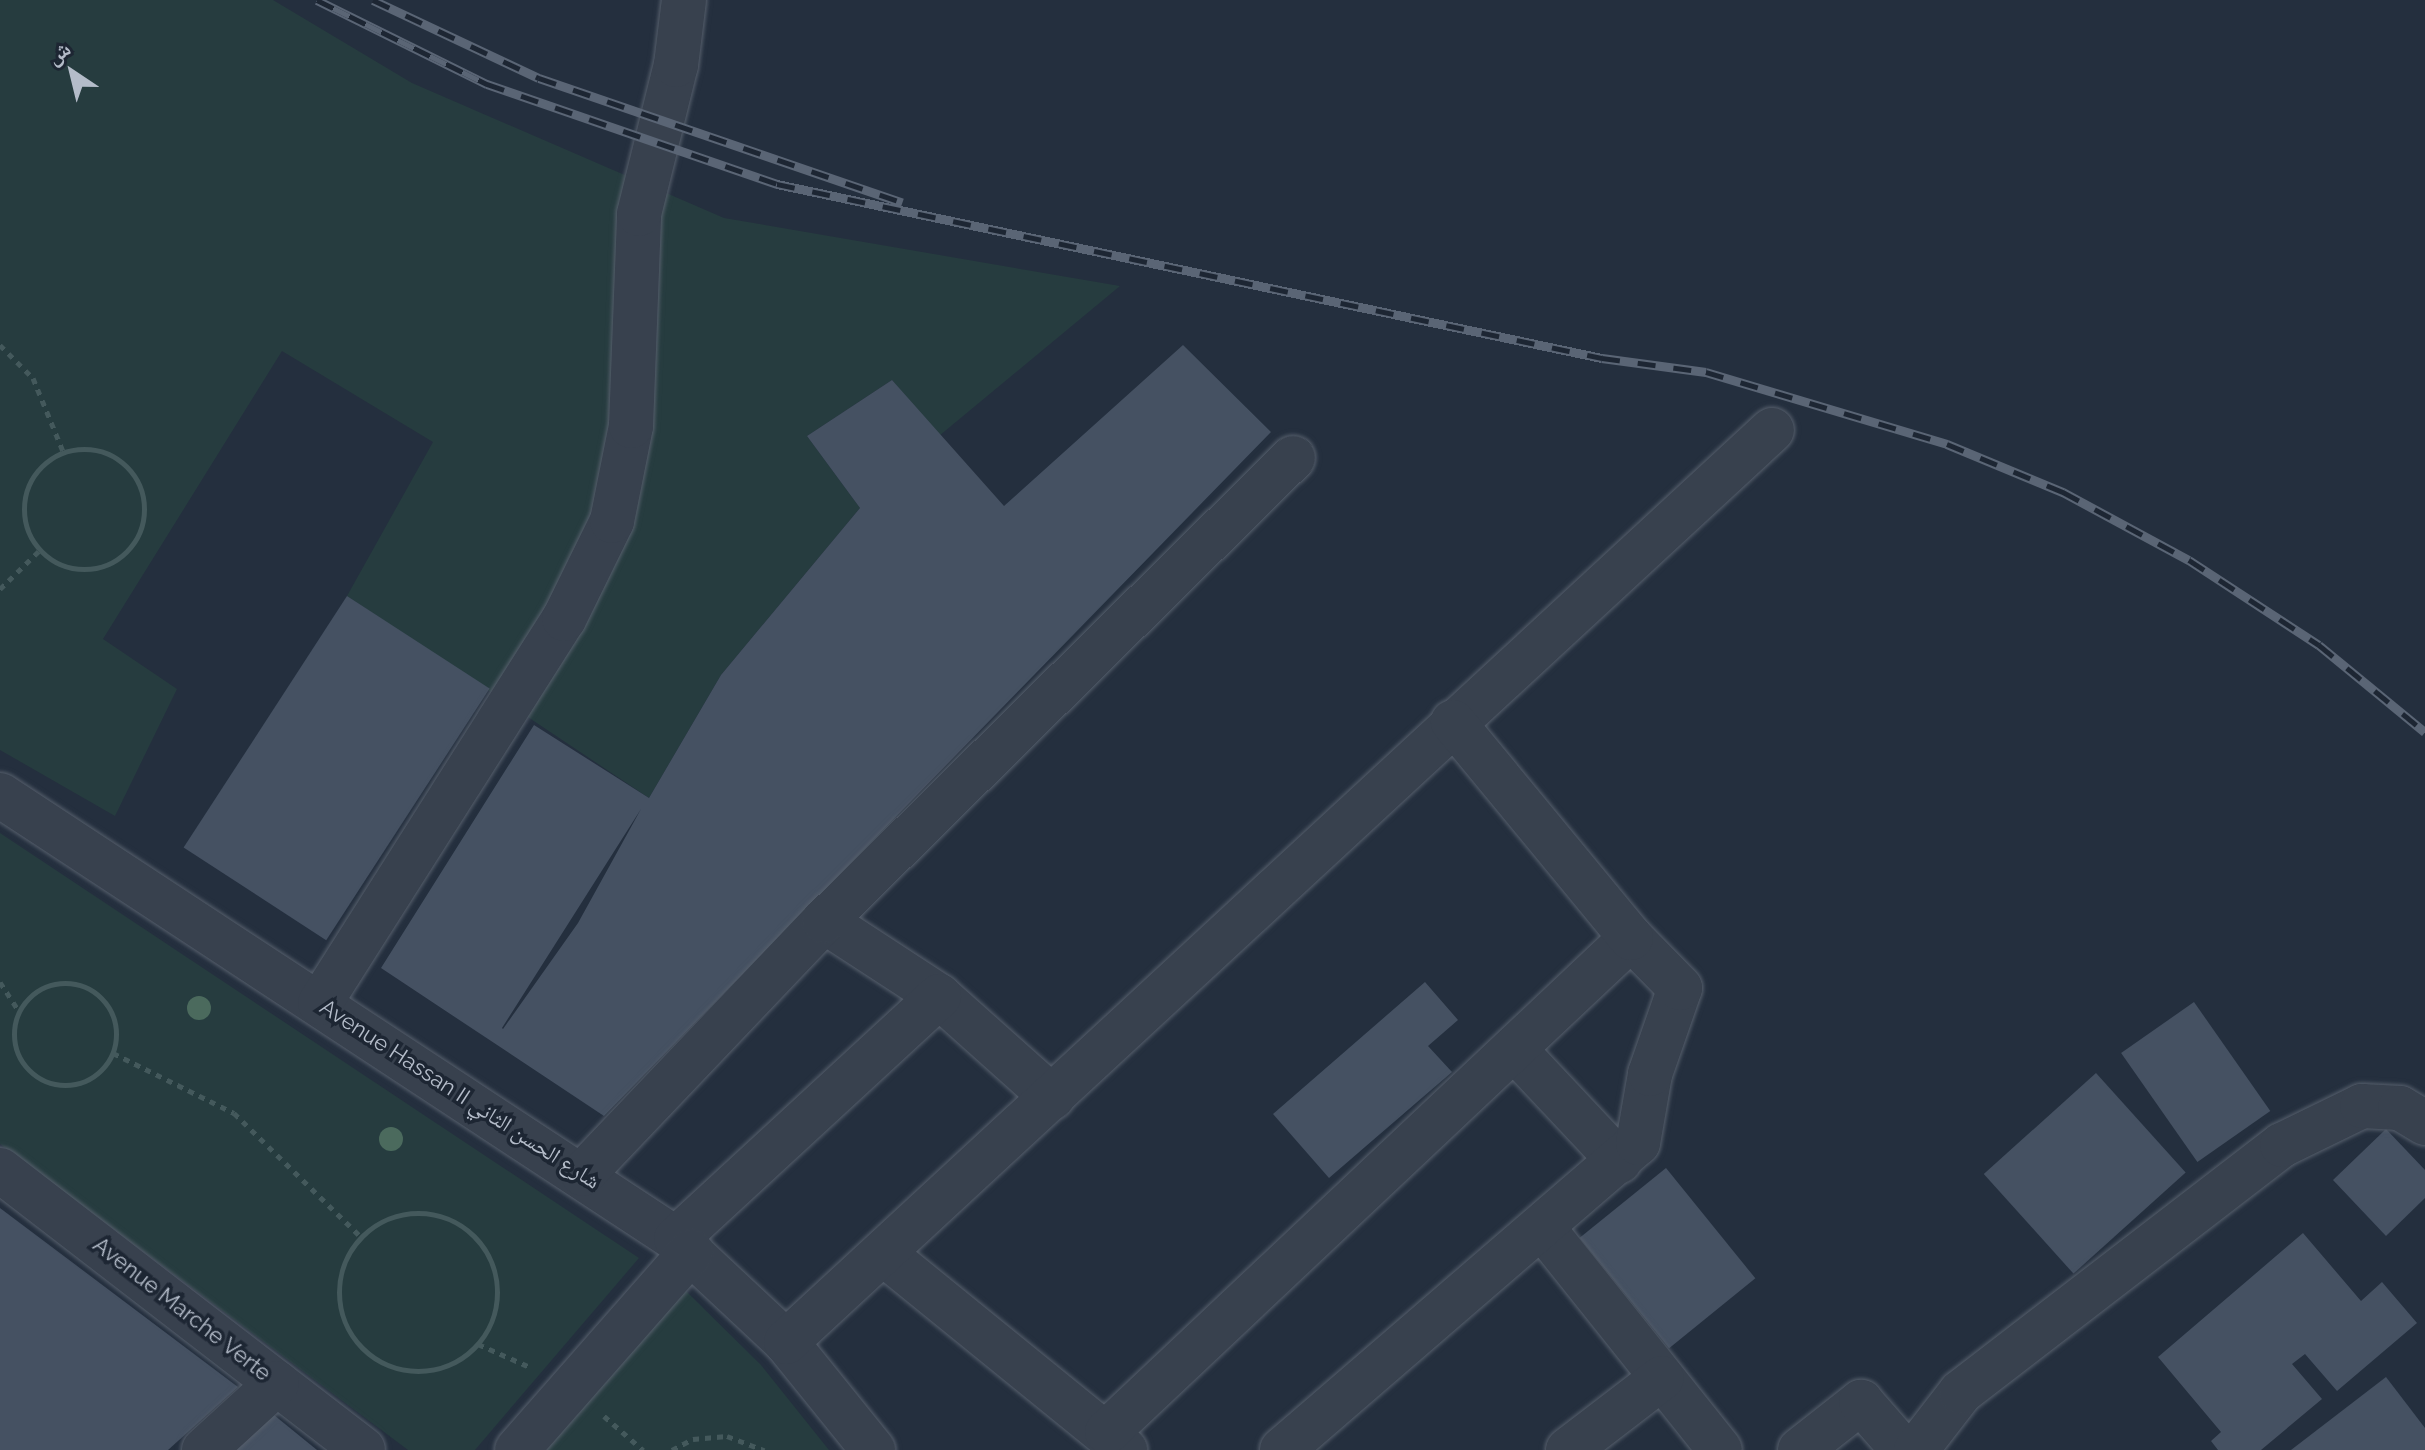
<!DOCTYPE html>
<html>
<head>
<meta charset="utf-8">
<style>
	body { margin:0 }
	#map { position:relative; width:2425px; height:1450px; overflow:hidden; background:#242f3e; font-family:Raleway,"Noto Naskh Arabic",sans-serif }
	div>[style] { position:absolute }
	.green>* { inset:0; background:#263c3f }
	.building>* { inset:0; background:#455162; transform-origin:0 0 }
	.path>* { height:5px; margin-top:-2.5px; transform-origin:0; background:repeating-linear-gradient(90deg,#44595c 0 6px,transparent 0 12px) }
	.path>.ring { margin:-2.5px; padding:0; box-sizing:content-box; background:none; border:5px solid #44595c; border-radius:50% }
	.roads { filter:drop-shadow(0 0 2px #565f6c) drop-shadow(0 0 2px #565f6c) }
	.minor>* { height:44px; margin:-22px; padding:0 22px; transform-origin:22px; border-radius:22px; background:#38414e }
	.rail>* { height:9px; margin-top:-4.5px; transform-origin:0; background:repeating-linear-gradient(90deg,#1d2633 0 18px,#5a6575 0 36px); box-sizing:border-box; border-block:2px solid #5a6575 }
	.trees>* { width:24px; height:24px; margin:-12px; border-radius:50%; background:#4b6a5d }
	span { translate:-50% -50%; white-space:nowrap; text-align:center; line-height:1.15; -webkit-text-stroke:7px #1d2633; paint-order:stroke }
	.street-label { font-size:22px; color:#b4bcc9 }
	.north { position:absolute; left:32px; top:32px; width:80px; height:80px; -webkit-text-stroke:6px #1d2633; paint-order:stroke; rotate:325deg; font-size:22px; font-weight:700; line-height:32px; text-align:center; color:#b4bcc9 }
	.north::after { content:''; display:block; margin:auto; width:28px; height:36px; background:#b4bcc9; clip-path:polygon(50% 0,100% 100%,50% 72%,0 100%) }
</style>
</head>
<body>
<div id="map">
	<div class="green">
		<div style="clip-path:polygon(0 0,273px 0,412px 83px,724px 218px,1120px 286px,939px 436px,892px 380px,807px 436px,860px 508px,721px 675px,649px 798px,347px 596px,433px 442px,282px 351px,103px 639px,177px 689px,115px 816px,0 750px)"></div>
		<div style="clip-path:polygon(0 833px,639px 1258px,475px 1450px,408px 1450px,0 1144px)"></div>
		<div style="clip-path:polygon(686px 1291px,761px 1365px,829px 1450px,541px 1450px)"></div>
	</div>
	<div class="building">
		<div style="clip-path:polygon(evenodd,1183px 345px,1271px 432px,604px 1116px,381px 968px,534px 725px,649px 798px,721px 675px,860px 508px,807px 436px,892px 380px,1004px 506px,1183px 345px,641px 809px,578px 923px,503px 1029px,502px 1028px,641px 809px)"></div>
		<div style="left:347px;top:596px;width:170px;height:300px;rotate:33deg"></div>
		<div style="clip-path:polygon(1425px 982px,1458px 1020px,1428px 1046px,1452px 1072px,1329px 1178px,1273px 1114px)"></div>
		<div style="left:2194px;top:1002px;width:133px;height:89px;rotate:55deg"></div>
		<div style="left:2096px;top:1073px;width:134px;height:151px;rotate:48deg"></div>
		<div style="clip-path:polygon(2386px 1129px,2425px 1170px,2425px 1198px,2386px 1236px,2333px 1180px)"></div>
		<div style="left:1666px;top:1168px;width:142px;height:111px;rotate:51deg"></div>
		<div style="clip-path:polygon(0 1208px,238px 1387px,168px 1450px,0 1450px)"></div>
		<div style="clip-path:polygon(2303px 1233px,2361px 1301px,2382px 1282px,2417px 1323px,2337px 1391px,2305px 1354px,2292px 1364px,2322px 1399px,2261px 1450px,2218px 1450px,2211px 1441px,2221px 1432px,2158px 1357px)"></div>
		<div style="clip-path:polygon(2386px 1377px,2425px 1428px,2425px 1450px,2291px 1450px)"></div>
		<div style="clip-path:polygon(274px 1415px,317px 1450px,235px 1450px)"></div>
	</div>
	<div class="path">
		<div style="left:0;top:345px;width:47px;rotate:45deg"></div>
		<div style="left:33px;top:378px;width:79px;rotate:67.7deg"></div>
		<div class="ring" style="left:24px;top:449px;width:115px;height:115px"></div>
		<div style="left:0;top:589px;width:54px;rotate:-44.3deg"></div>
		<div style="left:0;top:982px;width:35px;rotate:57deg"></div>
		<div class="ring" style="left:14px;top:983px;width:97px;height:97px"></div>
		<div style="left:113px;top:1053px;width:135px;rotate:26.4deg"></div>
		<div style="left:234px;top:1113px;width:177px;rotate:44.3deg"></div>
		<div class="ring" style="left:339px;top:1213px;width:153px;height:153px"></div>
		<div style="left:478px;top:1344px;width:57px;rotate:23.9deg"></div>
		<div style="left:604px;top:1416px;width:52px;rotate:41.1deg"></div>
		<div style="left:672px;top:1450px;width:24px;rotate:-28deg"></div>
		<div style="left:693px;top:1439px;width:34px;rotate:-5deg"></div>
		<div style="left:727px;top:1436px;width:40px;rotate:21deg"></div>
	</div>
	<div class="roads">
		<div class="minor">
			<div style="left:0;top:795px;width:809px;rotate:33.3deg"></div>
			<div style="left:676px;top:1239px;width:151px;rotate:43.1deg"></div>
			<div style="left:786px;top:1342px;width:139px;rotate:51.1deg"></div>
			<div style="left:824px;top:921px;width:137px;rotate:33.1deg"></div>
			<div style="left:939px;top:996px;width:152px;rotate:41.8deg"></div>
			<div style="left:320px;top:1003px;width:455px;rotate:-57.6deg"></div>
			<div style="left:564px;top:619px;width:109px;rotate:-63.9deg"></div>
			<div style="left:612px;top:521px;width:97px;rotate:-78.7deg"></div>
			<div style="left:631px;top:426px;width:212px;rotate:-87.8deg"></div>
			<div style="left:639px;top:214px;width:154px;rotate:-76.1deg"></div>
			<div style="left:676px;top:65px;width:65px;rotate:-83deg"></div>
			<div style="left:1514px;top:1049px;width:154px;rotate:46.8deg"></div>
			<div style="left:0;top:1170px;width:458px;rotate:37.6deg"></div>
			<div style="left:583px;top:1174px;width:349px;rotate:-46.4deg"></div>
			<div style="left:824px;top:921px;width:659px;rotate:-44.63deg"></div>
			<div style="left:1542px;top:1227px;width:285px;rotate:51.4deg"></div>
			<div style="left:676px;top:1239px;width:358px;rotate:-42.7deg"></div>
			<div style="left:884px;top:1254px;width:311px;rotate:39.1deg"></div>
			<div style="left:786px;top:1342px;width:1343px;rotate:-42.77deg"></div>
			<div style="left:1107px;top:1432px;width:720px;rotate:-43.31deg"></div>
			<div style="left:204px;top:1450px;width:99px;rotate:-42.5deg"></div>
			<div style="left:517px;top:1450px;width:264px;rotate:-48.7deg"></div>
			<div style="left:1282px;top:1450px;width:470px;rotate:-40.8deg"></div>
			<div style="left:1638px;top:1143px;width:70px;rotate:-80.1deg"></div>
			<div style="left:1650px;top:1074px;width:91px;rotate:-70.8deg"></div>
			<div style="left:1680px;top:988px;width:70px;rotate:-134.4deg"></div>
			<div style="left:1631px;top:938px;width:280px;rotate:-129.5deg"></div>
			<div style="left:1568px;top:1450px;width:118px;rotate:-37.5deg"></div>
			<div style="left:1800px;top:1450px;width:78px;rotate:-38.2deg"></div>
			<div style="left:1861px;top:1402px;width:64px;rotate:48.8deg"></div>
			<div style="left:1916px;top:1450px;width:73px;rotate:-52.2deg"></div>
			<div style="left:1961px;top:1392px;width:405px;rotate:-37.6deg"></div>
			<div style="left:2282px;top:1145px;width:89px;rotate:-26deg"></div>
			<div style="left:2362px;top:1106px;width:38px;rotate:3deg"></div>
			<div style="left:2400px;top:1108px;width:29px;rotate:31deg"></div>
		</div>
	</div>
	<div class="rail">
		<div style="left:317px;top:0;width:190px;rotate:26.3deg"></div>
		<div style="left:487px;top:84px;width:307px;rotate:19deg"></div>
		<div style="left:777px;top:184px;width:843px;rotate:11.91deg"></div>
		<div style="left:1602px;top:358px;width:105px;rotate:7.7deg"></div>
		<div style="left:1706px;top:372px;width:252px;rotate:16.6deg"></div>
		<div style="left:1947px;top:444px;width:126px;rotate:22.5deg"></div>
		<div style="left:2063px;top:492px;width:143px;rotate:28.4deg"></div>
		<div style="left:2189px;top:560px;width:155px;rotate:33.2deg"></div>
		<div style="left:2319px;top:645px;width:137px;rotate:39.4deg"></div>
		<div style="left:373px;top:0;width:183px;rotate:25.2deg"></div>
		<div style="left:539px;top:78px;width:384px;rotate:18.9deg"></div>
	</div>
	<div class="trees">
		<div style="left:199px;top:1008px"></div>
		<div style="left:391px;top:1139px"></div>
	</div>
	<div class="street-label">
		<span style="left:460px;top:1094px;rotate:33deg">Avenue Hassan II شارع الحسن الثاني</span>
		<span style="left:182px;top:1309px;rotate:38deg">Avenue Marche Verte</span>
	</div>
	<div class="north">ش</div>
</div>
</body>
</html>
